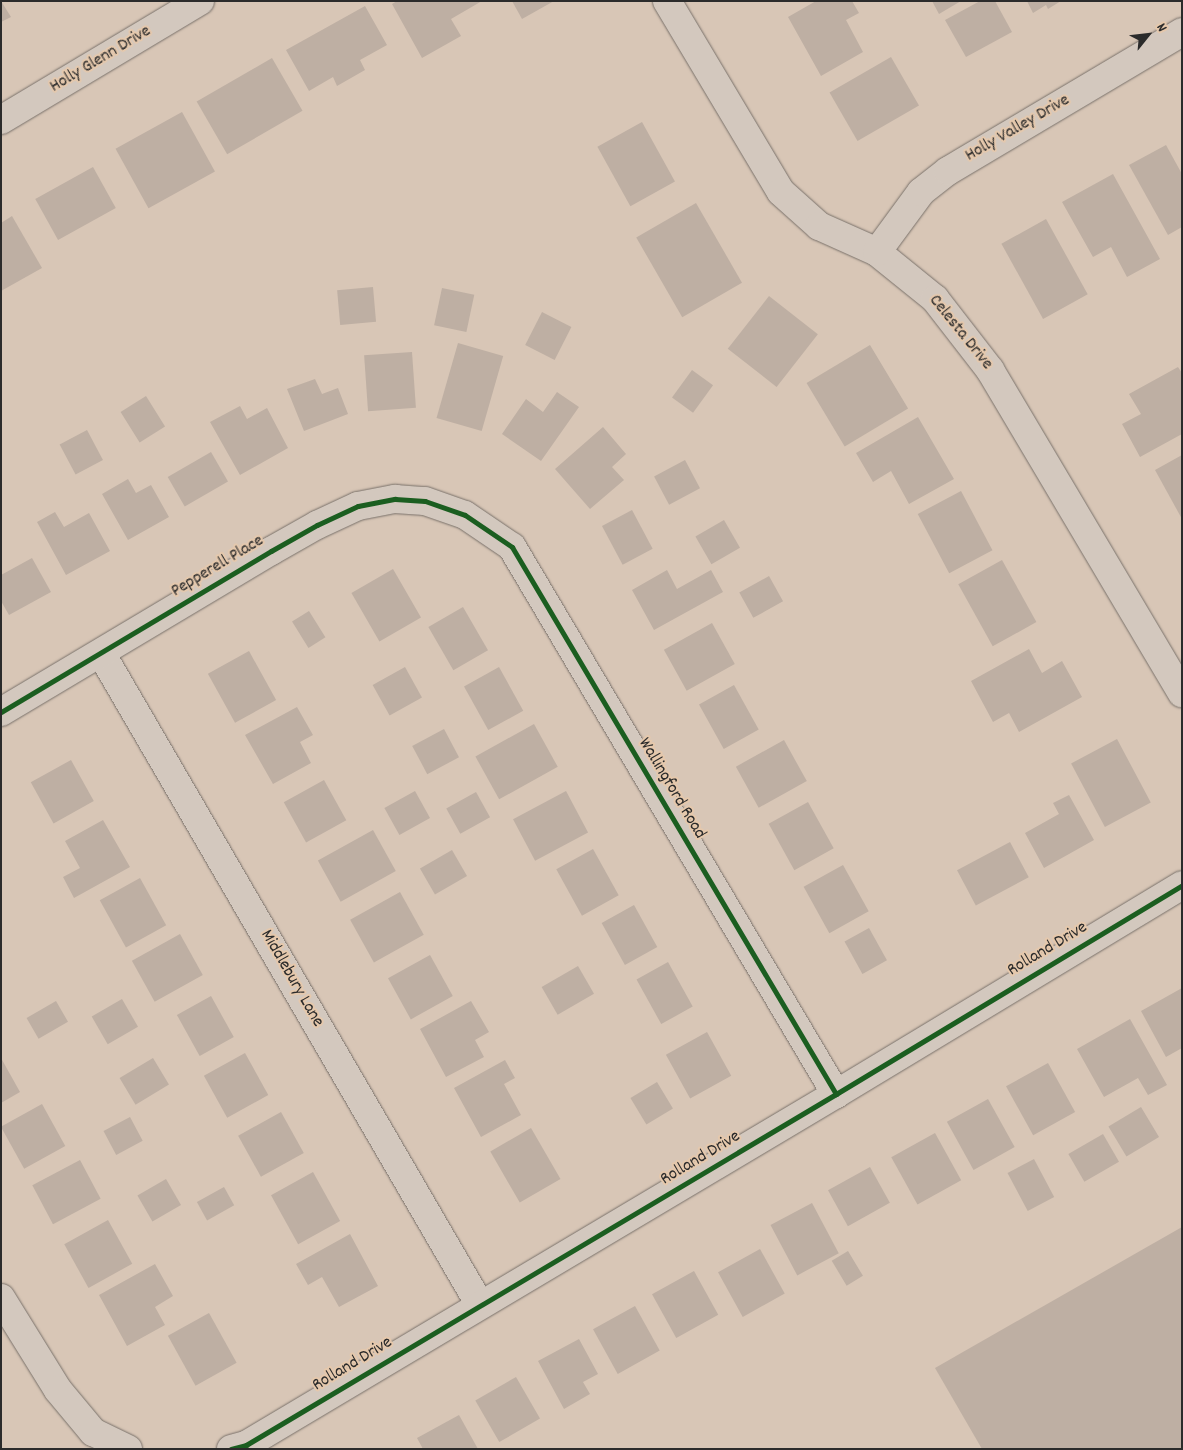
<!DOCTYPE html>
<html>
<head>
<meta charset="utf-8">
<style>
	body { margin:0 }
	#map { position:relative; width:1183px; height:1450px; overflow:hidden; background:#d8c6b6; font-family:Dekko,sans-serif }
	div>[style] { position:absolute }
	.building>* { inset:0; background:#beafa3; transform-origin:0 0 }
	.roads { filter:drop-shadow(0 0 1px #79716a) drop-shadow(0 0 1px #79716a) }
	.street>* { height:28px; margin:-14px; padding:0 14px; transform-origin:14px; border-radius:14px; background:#d3c8be }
	.cycleway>* { height:5px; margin:-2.5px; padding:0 2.5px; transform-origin:2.5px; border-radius:2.5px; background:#1b5e20 }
	span { translate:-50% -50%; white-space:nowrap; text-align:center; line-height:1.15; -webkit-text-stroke:4px #e5c8ac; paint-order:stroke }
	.street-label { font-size:18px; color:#2b2b2b }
	.frame { position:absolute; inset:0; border:2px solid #2b2b2b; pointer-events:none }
	.north { position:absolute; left:1123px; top:10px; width:50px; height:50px; -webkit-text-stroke:4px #e5c8ac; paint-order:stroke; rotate:61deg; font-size:14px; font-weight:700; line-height:20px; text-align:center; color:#2b2b2b }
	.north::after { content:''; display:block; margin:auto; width:18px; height:22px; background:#2b2b2b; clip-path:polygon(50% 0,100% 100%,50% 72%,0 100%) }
</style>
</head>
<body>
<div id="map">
	<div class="building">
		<div style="clip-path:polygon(1px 1px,11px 17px,1px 22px)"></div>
		<div style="clip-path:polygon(397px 1px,482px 1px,451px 19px,461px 36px,422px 58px,392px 4px)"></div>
		<div style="clip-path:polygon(512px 1px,554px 1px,522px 19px)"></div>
		<div style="clip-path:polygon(816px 1px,852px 1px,859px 13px,846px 20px,863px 52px,821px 76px,788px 17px)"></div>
		<div style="clip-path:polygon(932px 1px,961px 1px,939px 14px)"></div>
		<div style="clip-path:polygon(980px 1px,995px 1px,1012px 32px,966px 57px,945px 20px)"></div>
		<div style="clip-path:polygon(1027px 1px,1061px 1px,1048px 9px,1046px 5px,1033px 13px)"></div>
		<div style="clip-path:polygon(365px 6px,387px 45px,360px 60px,365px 70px,337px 86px,333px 77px,309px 91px,286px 50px)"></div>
		<div style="left:891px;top:57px;width:56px;height:71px;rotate:60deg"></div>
		<div style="left:272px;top:58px;width:61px;height:87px;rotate:60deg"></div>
		<div style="left:182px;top:112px;width:68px;height:76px;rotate:61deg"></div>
		<div style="left:642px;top:122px;width:68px;height:51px;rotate:61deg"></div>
		<div style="clip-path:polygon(1166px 145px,1182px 174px,1182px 227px,1168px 235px,1129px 165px)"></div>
		<div style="left:93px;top:167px;width:47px;height:66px;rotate:61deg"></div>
		<div style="clip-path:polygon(1113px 174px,1160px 259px,1127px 277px,1111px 247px,1093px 257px,1062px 202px)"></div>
		<div style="left:696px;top:203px;width:92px;height:69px;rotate:60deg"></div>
		<div style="clip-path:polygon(12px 216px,42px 268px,1px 291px,1px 223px)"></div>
		<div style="left:1046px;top:219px;width:86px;height:51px;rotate:61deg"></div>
		<div style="left:373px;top:287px;width:35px;height:36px;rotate:85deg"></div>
		<div style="left:442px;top:288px;width:33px;height:38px;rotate:12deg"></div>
		<div style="left:769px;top:296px;width:62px;height:67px;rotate:38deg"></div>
		<div style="left:542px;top:312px;width:33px;height:37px;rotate:27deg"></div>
		<div style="left:458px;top:343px;width:47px;height:78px;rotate:16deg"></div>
		<div style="left:870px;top:345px;width:74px;height:74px;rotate:59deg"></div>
		<div style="left:412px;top:352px;width:56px;height:48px;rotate:86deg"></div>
		<div style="clip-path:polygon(1178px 367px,1182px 373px,1182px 434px,1140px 457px,1122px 424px,1141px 414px,1129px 394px)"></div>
		<div style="left:692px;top:370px;width:26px;height:34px;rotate:36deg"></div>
		<div style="clip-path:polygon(315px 379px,322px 394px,338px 388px,348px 414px,304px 431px,287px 389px)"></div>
		<div style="clip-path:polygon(557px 392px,579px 407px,541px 461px,502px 434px,526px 399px,543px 412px)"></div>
		<div style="left:146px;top:396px;width:36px;height:30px;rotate:58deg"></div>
		<div style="clip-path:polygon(240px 406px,247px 419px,267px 408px,288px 448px,240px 475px,210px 422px)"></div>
		<div style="clip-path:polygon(918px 417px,954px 479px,909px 504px,891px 471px,873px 482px,856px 453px)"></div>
		<div style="clip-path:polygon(603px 427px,626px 454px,612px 467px,624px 480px,590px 509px,555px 469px)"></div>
		<div style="left:87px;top:430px;width:34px;height:31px;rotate:62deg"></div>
		<div style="left:211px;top:452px;width:34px;height:50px;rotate:60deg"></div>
		<div style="clip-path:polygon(1182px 455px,1182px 519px,1155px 470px)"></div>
		<div style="left:685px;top:460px;width:32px;height:35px;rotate:62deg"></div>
		<div style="clip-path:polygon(128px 479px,136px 493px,151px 485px,169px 517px,128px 540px,102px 494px)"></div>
		<div style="left:961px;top:491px;width:67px;height:49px;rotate:62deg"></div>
		<div style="left:632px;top:510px;width:44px;height:34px;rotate:62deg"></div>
		<div style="clip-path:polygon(55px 512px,64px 527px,89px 513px,110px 551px,66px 575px,37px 522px)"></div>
		<div style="left:724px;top:520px;width:32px;height:33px;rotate:60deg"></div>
		<div style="clip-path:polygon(32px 558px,51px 592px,9px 615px,1px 601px,1px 575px)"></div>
		<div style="left:1002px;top:560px;width:71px;height:50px;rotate:61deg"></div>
		<div style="left:393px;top:569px;width:56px;height:48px;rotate:60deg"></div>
		<div style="clip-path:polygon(667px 570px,677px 589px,711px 570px,723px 592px,654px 630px,632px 590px)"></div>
		<div style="left:769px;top:576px;width:29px;height:34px;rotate:61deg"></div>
		<div style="left:463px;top:607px;width:50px;height:40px;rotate:60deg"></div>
		<div style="left:309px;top:611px;width:31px;height:20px;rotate:58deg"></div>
		<div style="left:712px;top:623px;width:47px;height:55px;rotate:61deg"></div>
		<div style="clip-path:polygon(1029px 649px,1042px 673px,1062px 661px,1082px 697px,1019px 732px,1009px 713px,993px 722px,971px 681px)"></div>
		<div style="left:249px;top:651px;width:56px;height:47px;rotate:61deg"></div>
		<div style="left:405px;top:667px;width:35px;height:37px;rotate:61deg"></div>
		<div style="left:499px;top:667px;width:50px;height:40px;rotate:61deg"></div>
		<div style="left:734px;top:685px;width:51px;height:40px;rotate:61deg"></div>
		<div style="clip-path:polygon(297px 707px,313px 735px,300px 742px,311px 763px,273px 784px,245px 735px)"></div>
		<div style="left:534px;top:724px;width:49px;height:67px;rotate:61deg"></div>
		<div style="left:444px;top:729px;width:32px;height:36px;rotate:62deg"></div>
		<div style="left:1117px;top:739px;width:72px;height:52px;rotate:62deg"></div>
		<div style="left:784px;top:740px;width:47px;height:55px;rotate:61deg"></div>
		<div style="left:71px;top:760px;width:47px;height:46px;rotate:61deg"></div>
		<div style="left:324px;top:780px;width:46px;height:46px;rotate:61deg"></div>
		<div style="left:415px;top:791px;width:31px;height:35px;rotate:61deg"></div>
		<div style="left:566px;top:791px;width:47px;height:60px;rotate:62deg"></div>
		<div style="left:476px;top:792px;width:29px;height:34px;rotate:61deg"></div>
		<div style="clip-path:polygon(1069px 795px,1094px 840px,1044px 868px,1025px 833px,1059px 814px,1053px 803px)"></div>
		<div style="left:808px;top:802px;width:53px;height:45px;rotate:61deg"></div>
		<div style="clip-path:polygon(103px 820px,130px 867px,74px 898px,63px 877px,80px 868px,65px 841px)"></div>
		<div style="left:373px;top:830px;width:47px;height:63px;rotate:61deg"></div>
		<div style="left:1010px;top:842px;width:40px;height:60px;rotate:62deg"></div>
		<div style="left:593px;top:849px;width:53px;height:42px;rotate:61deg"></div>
		<div style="left:452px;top:850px;width:30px;height:37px;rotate:60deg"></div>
		<div style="left:843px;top:865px;width:53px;height:45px;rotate:61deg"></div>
		<div style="left:140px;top:878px;width:54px;height:46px;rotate:61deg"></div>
		<div style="left:400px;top:892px;width:49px;height:57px;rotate:61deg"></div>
		<div style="left:634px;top:905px;width:48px;height:37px;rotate:61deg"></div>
		<div style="left:869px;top:928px;width:37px;height:28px;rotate:61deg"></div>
		<div style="left:180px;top:934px;width:47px;height:55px;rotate:61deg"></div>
		<div style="left:430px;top:955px;width:47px;height:48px;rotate:61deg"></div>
		<div style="left:668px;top:962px;width:51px;height:36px;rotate:61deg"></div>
		<div style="left:578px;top:966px;width:32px;height:42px;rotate:60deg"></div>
		<div style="clip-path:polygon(1182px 988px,1182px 1048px,1166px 1057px,1141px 1011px)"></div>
		<div style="left:211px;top:996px;width:47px;height:39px;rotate:61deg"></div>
		<div style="left:122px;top:999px;width:32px;height:35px;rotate:60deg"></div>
		<div style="left:56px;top:1001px;width:24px;height:34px;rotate:60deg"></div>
		<div style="clip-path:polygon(471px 1001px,489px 1032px,475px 1040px,484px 1057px,446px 1077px,420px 1029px)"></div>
		<div style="clip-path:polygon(1130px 1019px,1167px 1085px,1148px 1095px,1138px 1078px,1104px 1097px,1077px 1049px)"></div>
		<div style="left:707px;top:1032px;width:50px;height:47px;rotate:61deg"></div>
		<div style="left:245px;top:1053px;width:48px;height:47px;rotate:61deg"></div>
		<div style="clip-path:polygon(1px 1058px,20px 1092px,1px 1103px)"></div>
		<div style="left:153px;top:1058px;width:31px;height:39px;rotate:59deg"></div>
		<div style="clip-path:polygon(505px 1060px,515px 1078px,504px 1084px,521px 1115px,481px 1137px,454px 1088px)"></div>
		<div style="left:1048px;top:1063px;width:56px;height:48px;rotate:61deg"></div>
		<div style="left:657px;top:1082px;width:31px;height:31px;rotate:59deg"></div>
		<div style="left:988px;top:1099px;width:55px;height:47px;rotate:61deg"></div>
		<div style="left:42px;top:1104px;width:48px;height:47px;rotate:61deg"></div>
		<div style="left:1141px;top:1107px;width:35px;height:38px;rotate:59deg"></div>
		<div style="left:281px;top:1112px;width:47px;height:49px;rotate:61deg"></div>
		<div style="left:130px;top:1117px;width:27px;height:30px;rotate:62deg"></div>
		<div style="left:531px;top:1128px;width:59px;height:47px;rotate:60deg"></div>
		<div style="left:935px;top:1133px;width:54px;height:50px;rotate:61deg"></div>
		<div style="left:1103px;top:1134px;width:32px;height:40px;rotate:60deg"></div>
		<div style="left:1034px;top:1159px;width:43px;height:30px;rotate:62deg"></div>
		<div style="left:80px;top:1160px;width:44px;height:54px;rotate:62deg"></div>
		<div style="left:870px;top:1167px;width:41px;height:48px;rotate:61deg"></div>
		<div style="left:313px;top:1172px;width:56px;height:48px;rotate:61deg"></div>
		<div style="left:166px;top:1179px;width:30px;height:33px;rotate:60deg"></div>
		<div style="left:224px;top:1187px;width:21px;height:31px;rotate:61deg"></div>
		<div style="left:812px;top:1203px;width:57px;height:47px;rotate:62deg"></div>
		<div style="left:108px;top:1220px;width:50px;height:50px;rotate:61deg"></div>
		<div style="clip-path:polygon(1182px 1227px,1182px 1449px,982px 1449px,935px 1368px)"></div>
		<div style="clip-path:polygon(350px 1234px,378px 1286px,339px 1307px,322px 1277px,308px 1285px,296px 1264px)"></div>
		<div style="left:760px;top:1249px;width:51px;height:48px;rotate:61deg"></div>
		<div style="left:848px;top:1251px;width:29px;height:19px;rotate:59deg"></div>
		<div style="clip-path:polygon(155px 1264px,173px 1296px,155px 1307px,165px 1325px,127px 1346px,99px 1295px)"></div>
		<div style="left:694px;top:1271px;width:50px;height:48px;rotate:61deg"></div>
		<div style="left:635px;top:1306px;width:51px;height:48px;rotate:61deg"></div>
		<div style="left:209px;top:1313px;width:57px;height:47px;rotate:61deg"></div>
		<div style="clip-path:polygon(579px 1339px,598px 1374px,583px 1382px,590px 1394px,564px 1409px,538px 1361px)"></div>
		<div style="left:516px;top:1377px;width:48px;height:47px;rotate:60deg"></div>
		<div style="clip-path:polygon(459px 1415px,478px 1449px,423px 1449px,417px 1438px)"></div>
	</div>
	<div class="roads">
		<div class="street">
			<div style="left:667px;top:1px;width:222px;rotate:59.2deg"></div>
			<div style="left:781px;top:192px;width:51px;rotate:41.8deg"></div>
			<div style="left:819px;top:226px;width:64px;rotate:24.1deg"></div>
			<div style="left:877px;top:252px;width:75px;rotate:39deg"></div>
			<div style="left:935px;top:299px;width:90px;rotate:52.2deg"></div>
			<div style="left:990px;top:370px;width:376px;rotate:59.3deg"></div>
			<div style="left:1px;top:120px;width:232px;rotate:-30.9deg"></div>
			<div style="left:877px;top:252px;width:74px;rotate:-53.7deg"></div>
			<div style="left:921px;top:192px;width:34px;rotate:-38deg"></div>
			<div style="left:948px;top:171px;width:272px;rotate:-30.7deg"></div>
			<div style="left:101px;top:653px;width:754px;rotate:59.83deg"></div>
			<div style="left:1px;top:712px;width:314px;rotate:-30.8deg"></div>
			<div style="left:271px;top:551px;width:53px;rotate:-29.5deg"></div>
			<div style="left:317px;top:525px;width:45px;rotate:-24.9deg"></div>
			<div style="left:358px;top:506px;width:38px;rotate:-11deg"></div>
			<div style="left:395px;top:499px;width:30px;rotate:4deg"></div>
			<div style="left:425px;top:501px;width:42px;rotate:19.3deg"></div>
			<div style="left:465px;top:515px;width:57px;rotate:34.2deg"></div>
			<div style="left:512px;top:547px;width:636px;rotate:59.36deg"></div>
			<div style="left:1px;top:1298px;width:108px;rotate:58.2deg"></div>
			<div style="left:58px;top:1390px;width:55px;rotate:50.2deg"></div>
			<div style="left:93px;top:1432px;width:39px;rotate:26deg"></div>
			<div style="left:231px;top:1449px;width:16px;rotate:-15deg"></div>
			<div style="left:246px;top:1445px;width:687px;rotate:-30.75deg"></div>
			<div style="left:836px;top:1094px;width:404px;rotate:-31.1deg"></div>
		</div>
	</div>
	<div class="cycleway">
		<div style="left:1px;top:712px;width:314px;rotate:-30.8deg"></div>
		<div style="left:271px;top:551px;width:53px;rotate:-29.5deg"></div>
		<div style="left:317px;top:525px;width:45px;rotate:-24.9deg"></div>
		<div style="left:358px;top:506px;width:38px;rotate:-11deg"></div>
		<div style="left:395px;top:499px;width:30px;rotate:4deg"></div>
		<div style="left:425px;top:501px;width:42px;rotate:19.3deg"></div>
		<div style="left:465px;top:515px;width:57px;rotate:34.2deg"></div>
		<div style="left:512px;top:547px;width:636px;rotate:59.36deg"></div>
		<div style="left:231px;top:1449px;width:16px;rotate:-15deg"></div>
		<div style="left:246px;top:1445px;width:687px;rotate:-30.75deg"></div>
		<div style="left:836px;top:1094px;width:404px;rotate:-31.1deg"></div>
	</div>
	<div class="street-label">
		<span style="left:101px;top:60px;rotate:-31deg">Holly Glenn Drive</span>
		<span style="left:1018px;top:129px;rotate:-30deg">Holly Valley Drive</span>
		<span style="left:960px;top:333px;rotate:51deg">Celesta Drive</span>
		<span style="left:218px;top:567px;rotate:-31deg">Pepperell Place</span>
		<span style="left:671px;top:789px;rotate:59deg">Wallingford Road</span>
		<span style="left:1048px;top:950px;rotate:-31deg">Rolland Drive</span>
		<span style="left:291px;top:979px;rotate:60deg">Middlebury Lane</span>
		<span style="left:701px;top:1159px;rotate:-31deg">Rolland Drive</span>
		<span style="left:353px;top:1365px;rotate:-31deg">Rolland Drive</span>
	</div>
	<div class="frame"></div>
	<div class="north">N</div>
</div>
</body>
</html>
